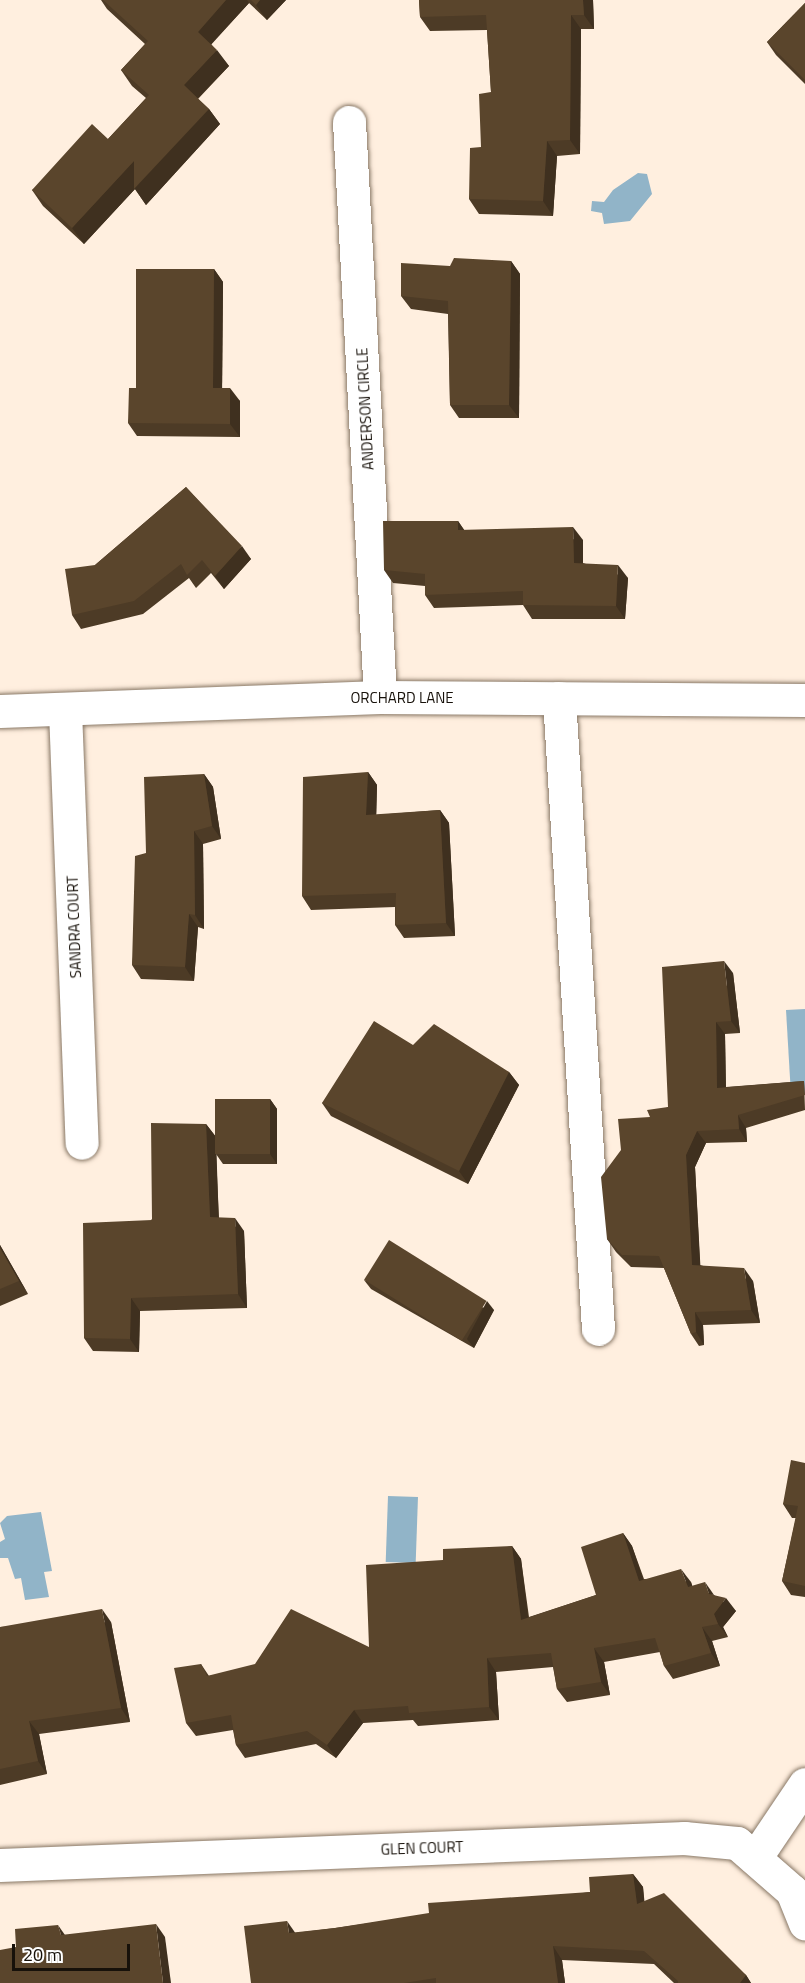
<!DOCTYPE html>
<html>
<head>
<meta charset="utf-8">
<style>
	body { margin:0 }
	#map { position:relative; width:805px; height:1983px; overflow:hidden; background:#ffefdf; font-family:"Titillium Web",sans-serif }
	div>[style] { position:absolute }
	.water>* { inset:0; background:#91b4c8; transform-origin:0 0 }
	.roads { filter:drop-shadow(0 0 2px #897866) drop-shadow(0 0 2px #897866) }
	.minor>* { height:33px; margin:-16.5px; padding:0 16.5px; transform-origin:16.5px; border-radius:16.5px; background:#fff }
	.wall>* { inset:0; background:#4d3b26 }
	.shaded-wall>* { inset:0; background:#3f301f }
	.building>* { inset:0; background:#5a452c; transform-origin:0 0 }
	span { translate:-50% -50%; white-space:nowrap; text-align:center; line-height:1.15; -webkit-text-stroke:6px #fff; paint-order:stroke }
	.street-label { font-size:15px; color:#17110a }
	.scale { position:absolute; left:12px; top:1944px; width:118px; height:27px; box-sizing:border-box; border:3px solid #17110a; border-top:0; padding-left:8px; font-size:18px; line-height:21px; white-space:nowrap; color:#17110a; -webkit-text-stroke:4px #fff; paint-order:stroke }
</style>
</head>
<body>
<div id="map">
	<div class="water">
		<div style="clip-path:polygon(638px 173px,647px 174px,652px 194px,630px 221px,604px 224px,602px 213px,591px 211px,592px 201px,604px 202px,613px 190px)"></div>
		<div style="clip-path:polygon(805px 1009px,805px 1094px,791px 1095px,786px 1010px)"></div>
		<div style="left:388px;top:1496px;width:30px;height:66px;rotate:2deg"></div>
		<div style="clip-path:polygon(41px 1512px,52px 1571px,44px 1572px,49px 1597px,25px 1600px,21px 1578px,15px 1579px,8px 1558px,0 1558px,0 1542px,5px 1539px,0 1523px,7px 1516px)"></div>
	</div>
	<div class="roads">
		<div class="minor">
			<div style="left:349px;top:122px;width:576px;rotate:86.91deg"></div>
			<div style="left:559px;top:698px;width:632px;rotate:86.46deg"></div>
			<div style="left:65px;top:710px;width:433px;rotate:87.8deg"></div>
			<div style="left:0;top:711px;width:380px;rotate:-2.1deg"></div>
			<div style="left:380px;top:697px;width:425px;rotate:0.4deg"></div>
			<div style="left:755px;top:1858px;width:89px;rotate:-56deg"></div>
			<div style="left:0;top:1865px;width:685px;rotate:-2.26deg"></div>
			<div style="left:684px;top:1838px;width:53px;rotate:5.4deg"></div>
			<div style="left:737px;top:1843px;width:73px;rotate:41.1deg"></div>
			<div style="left:792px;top:1891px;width:35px;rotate:68deg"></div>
		</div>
	</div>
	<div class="wall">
		<div style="clip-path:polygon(101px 0,286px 0,267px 20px,249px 3px,211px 44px,229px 66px,198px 99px,209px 109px,220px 124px,146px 205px,135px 189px,84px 244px,43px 206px,32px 190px,108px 139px,146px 98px,132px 86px,121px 70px,145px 44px,107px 9px)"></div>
		<div style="clip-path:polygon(419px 0,602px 0,593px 0,594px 29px,581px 29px,580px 154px,557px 156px,553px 216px,479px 214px,469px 199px,481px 147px,491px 92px,487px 30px,430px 31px,420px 17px)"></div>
		<div style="clip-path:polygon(805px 3px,805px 84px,776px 55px,767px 42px)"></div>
		<div style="clip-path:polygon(511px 261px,520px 274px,519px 418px,459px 418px,450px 405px,448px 314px,411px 309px,401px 296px,450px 266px)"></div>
		<div style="clip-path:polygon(214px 269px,223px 282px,222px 388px,240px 401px,240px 437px,137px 436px,128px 423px,136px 388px)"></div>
		<div style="clip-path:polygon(186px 487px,251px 559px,224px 589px,211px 573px,196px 588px,189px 578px,143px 614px,81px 629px,72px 615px,95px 565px)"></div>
		<div style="clip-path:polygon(458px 521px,464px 530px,583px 540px,583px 563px,628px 578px,625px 619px,532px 619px,523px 605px,434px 608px,425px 595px,425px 586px,393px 583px,384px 570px)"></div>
		<div style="clip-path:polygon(368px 772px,377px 785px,376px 815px,440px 810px,449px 823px,455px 936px,404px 938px,395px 925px,395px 907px,311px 910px,302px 896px)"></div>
		<div style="clip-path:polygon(204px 774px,213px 787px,221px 839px,203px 844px,204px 929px,198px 927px,194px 981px,141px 979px,132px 965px,146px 853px)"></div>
		<div style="clip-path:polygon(733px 973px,740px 1033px,725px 1034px,726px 1087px,804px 1081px,805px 1110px,746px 1128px,747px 1142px,706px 1143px,695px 1167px,700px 1265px,753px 1281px,760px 1323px,703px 1325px,704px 1345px,699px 1346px,691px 1334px,664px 1268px,631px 1267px,616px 1252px,607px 1239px,650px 1117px,668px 1107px)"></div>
		<div style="clip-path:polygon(413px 1045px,509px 1072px,519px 1085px,468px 1184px,331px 1116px,322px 1103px)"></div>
		<div style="clip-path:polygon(270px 1099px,277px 1109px,277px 1164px,223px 1164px,216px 1154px,219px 1218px,244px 1231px,247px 1308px,140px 1311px,139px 1352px,93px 1351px,84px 1338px,206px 1124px,216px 1137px)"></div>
		<div style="clip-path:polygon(0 1245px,28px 1294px,0 1306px)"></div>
		<div style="clip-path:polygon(364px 1280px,494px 1310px,474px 1348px,371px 1289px)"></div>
		<div style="clip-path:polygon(805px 1463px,805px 1597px,791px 1595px,782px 1581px,796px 1518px,792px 1518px,783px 1504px)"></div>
		<div style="clip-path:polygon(623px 1533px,632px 1546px,644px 1579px,691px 1582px,692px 1586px,714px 1595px,736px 1611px,723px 1627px,728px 1637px,712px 1641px,720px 1666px,673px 1679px,664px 1666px,660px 1652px,604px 1662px,610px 1695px,567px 1702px,557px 1689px,553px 1667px,496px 1672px,499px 1720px,418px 1726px,413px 1720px,363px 1723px,336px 1758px,316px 1744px,245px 1758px,236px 1745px,233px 1730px,196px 1736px,186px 1723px,201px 1664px,209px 1676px,369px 1647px,443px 1560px,512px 1546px,521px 1559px,529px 1617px,596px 1595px)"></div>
		<div style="clip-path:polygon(111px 1622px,130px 1722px,39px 1734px,47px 1774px,0 1785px,0 1627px)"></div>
		<div style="clip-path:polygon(633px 1874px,643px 1887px,644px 1901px,746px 1975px,751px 1983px,674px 1983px,654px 1964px,562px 1960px,565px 1983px,251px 1983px,295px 1933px,335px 1928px,590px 1892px)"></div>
	</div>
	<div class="shaded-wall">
		<div style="clip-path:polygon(226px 0,247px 0,249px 3px,209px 47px,198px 32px)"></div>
		<div style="clip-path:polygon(260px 0,286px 0,267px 20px,256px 5px)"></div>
		<div style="clip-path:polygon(583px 0,593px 0,594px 29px,584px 15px)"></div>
		<div style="clip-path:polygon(571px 15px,581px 29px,580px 154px,570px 140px)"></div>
		<div style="clip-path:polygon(217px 50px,229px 66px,195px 101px,184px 85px)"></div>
		<div style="clip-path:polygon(209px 109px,220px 124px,146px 205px,135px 189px,84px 244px,72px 228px,134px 161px)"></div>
		<div style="clip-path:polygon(547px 141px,557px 156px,553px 216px,543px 201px)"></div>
		<div style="clip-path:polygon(511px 261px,520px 274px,519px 418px,509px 405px)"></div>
		<div style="clip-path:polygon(214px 269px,223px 282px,222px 401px,213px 388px)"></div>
		<div style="clip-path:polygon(230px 388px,240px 401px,240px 437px,230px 424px)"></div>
		<div style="clip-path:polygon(458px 521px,467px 534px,458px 530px)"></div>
		<div style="clip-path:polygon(573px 527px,583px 540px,583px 576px,574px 563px)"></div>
		<div style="clip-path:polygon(242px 546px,251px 559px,224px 589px,215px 576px)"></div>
		<div style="clip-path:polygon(618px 565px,628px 578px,625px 619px,616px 606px)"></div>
		<div style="clip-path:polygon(368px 772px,377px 785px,376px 829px,366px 815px)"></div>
		<div style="clip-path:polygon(204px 774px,213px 787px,221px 839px,212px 826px)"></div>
		<div style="clip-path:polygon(440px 810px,449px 823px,455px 936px,446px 923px)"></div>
		<div style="clip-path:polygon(194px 831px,203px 844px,204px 929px,195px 915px)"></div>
		<div style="clip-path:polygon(189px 914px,198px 927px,194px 981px,185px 967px)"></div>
		<div style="clip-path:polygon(724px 961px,733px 973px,740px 1033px,731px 1021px)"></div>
		<div style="clip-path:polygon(716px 1022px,725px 1034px,726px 1100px,717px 1088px)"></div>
		<div style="clip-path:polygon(509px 1072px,519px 1085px,468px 1184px,459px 1171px)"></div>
		<div style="clip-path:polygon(270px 1099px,277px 1109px,277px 1164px,270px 1154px)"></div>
		<div style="clip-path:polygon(738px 1115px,746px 1128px,747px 1142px,739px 1129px)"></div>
		<div style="clip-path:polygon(206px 1124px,216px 1137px,219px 1231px,210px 1217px)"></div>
		<div style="clip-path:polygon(697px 1131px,706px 1143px,695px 1167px,701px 1277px,692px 1265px,686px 1155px)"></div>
		<div style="clip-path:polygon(235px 1218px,244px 1231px,247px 1308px,238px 1294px)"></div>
		<div style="clip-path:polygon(0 1245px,28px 1294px,19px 1281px,0 1248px)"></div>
		<div style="clip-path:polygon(744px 1268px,753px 1281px,760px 1323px,751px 1310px)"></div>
		<div style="clip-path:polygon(131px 1298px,140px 1311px,139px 1352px,130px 1339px)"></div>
		<div style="clip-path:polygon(487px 1301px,494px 1310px,474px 1348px,467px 1339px)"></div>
		<div style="clip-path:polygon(695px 1312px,703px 1325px,704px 1345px,696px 1332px)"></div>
		<div style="clip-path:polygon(623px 1533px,632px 1546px,648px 1594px,639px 1581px)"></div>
		<div style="clip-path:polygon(512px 1546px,521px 1559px,530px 1633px,521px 1620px)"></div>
		<div style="clip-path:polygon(681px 1569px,691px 1582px,697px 1600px,688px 1587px)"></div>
		<div style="clip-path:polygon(705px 1582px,714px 1595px,709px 1594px)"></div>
		<div style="clip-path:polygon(726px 1598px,736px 1611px,723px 1627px,728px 1637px,718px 1624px,714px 1614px)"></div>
		<div style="clip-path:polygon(102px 1609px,111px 1622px,130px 1722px,121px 1708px)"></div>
		<div style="clip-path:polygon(702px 1627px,712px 1641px,720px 1666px,711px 1653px)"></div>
		<div style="clip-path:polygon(594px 1648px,604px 1662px,610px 1695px,601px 1682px)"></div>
		<div style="clip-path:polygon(487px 1658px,496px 1672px,499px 1720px,489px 1707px)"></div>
		<div style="clip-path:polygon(354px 1710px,363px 1723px,336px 1758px,327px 1745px)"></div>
		<div style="clip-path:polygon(29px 1721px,39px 1734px,47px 1774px,38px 1761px)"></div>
		<div style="clip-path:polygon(633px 1874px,643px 1887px,646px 1917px,637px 1904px)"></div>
		<div style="clip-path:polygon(287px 1921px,296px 1934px,289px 1933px)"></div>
		<div style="clip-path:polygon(156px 1924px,165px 1937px,171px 1983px,163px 1983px)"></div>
		<div style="clip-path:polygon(58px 1925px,67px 1938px,61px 1935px)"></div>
		<div style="clip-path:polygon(553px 1946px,562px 1960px,565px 1983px,558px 1983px)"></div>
		<div style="clip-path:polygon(746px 1975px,751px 1983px,740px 1983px)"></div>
	</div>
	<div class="building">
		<div style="clip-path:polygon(103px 0,226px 0,198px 32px,217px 50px,184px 85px,209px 109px,134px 189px,134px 161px,72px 228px,32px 190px,92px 124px,108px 139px,149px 95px,121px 70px,148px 41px)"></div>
		<div style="clip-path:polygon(251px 0,260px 0,256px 5px)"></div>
		<div style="clip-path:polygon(419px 0,583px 0,584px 15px,571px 15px,570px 140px,547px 141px,543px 201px,469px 199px,470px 148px,481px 147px,479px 94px,491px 92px,486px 15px,420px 17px)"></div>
		<div style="clip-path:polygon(805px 3px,805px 80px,767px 42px)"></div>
		<div style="clip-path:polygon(454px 258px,511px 261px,509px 405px,450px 405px,448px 301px,401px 296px,401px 263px,450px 266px)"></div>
		<div style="clip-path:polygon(136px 269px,214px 269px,213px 388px,230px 388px,230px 424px,128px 423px,129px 388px,136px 388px)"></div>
		<div style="clip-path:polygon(186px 487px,242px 546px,215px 576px,202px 560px,187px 575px,181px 564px,134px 601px,72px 615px,65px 569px,95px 565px)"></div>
		<div style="clip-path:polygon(383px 521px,458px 521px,458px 530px,573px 527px,574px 563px,618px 565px,616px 606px,523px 605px,523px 591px,425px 595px,425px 574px,384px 570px)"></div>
		<div style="clip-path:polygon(368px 772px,366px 815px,440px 810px,446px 923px,395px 925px,396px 893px,302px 896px,303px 777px)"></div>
		<div style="clip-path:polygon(204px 774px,212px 826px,194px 831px,195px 915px,189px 914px,185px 967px,132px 965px,135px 856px,146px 853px,144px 777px)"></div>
		<div style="clip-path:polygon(724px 961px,731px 1021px,716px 1022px,717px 1088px,804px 1081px,805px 1095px,738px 1115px,739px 1129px,697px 1131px,686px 1155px,692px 1265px,744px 1268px,751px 1310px,695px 1312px,696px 1332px,691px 1334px,659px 1256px,622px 1255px,607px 1239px,601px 1177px,621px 1150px,618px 1119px,650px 1117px,647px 1110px,668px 1107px,662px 967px)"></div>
		<div style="clip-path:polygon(374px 1021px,413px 1045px,434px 1024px,509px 1072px,459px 1171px,322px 1103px)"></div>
		<div style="left:215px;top:1099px;width:55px;height:55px"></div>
		<div style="clip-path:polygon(151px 1123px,206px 1124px,210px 1217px,235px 1218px,238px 1294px,131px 1298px,130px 1339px,84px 1338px,83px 1223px,152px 1220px)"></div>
		<div style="left:389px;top:1240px;width:115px;height:47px;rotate:32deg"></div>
		<div style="clip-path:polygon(0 1248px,19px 1281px,0 1289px)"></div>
		<div style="clip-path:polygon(791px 1460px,805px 1463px,805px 1586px,782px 1581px,798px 1506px,783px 1504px)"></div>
		<div style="clip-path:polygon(623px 1533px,639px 1581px,681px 1569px,688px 1587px,705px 1582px,709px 1594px,726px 1598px,714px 1614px,718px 1624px,702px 1627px,711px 1653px,664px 1666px,655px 1638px,594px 1648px,601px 1682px,557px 1689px,551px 1653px,487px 1658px,489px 1707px,409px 1713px,408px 1706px,354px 1710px,327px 1745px,307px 1731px,236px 1745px,231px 1715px,186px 1723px,174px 1668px,201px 1664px,207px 1676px,255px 1664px,291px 1609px,369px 1647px,366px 1565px,443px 1560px,443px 1549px,512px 1546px,521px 1620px,596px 1595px,581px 1547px)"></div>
		<div style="clip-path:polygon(102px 1609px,121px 1708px,29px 1721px,38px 1761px,0 1769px,0 1627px)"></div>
		<div style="clip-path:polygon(633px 1874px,637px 1904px,664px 1893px,746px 1975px,740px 1983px,678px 1983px,678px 1981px,644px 1951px,553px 1946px,558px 1983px,436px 1983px,436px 1978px,404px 1983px,251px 1983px,244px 1926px,287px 1921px,289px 1933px,335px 1928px,429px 1913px,428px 1903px,590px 1892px,589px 1877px)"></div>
		<div style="clip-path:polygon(156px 1924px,163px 1983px,0 1983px,0 1950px,16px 1947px,15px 1929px,58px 1925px,61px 1935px)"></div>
	</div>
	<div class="street-label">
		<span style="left:365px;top:409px;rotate:-93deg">ANDERSON CIRCLE</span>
		<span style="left:402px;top:698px">ORCHARD LANE</span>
		<span style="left:74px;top:927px;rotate:-92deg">SANDRA COURT</span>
		<span style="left:422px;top:1848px;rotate:-2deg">GLEN COURT</span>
	</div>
	<div class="scale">20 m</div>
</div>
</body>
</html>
